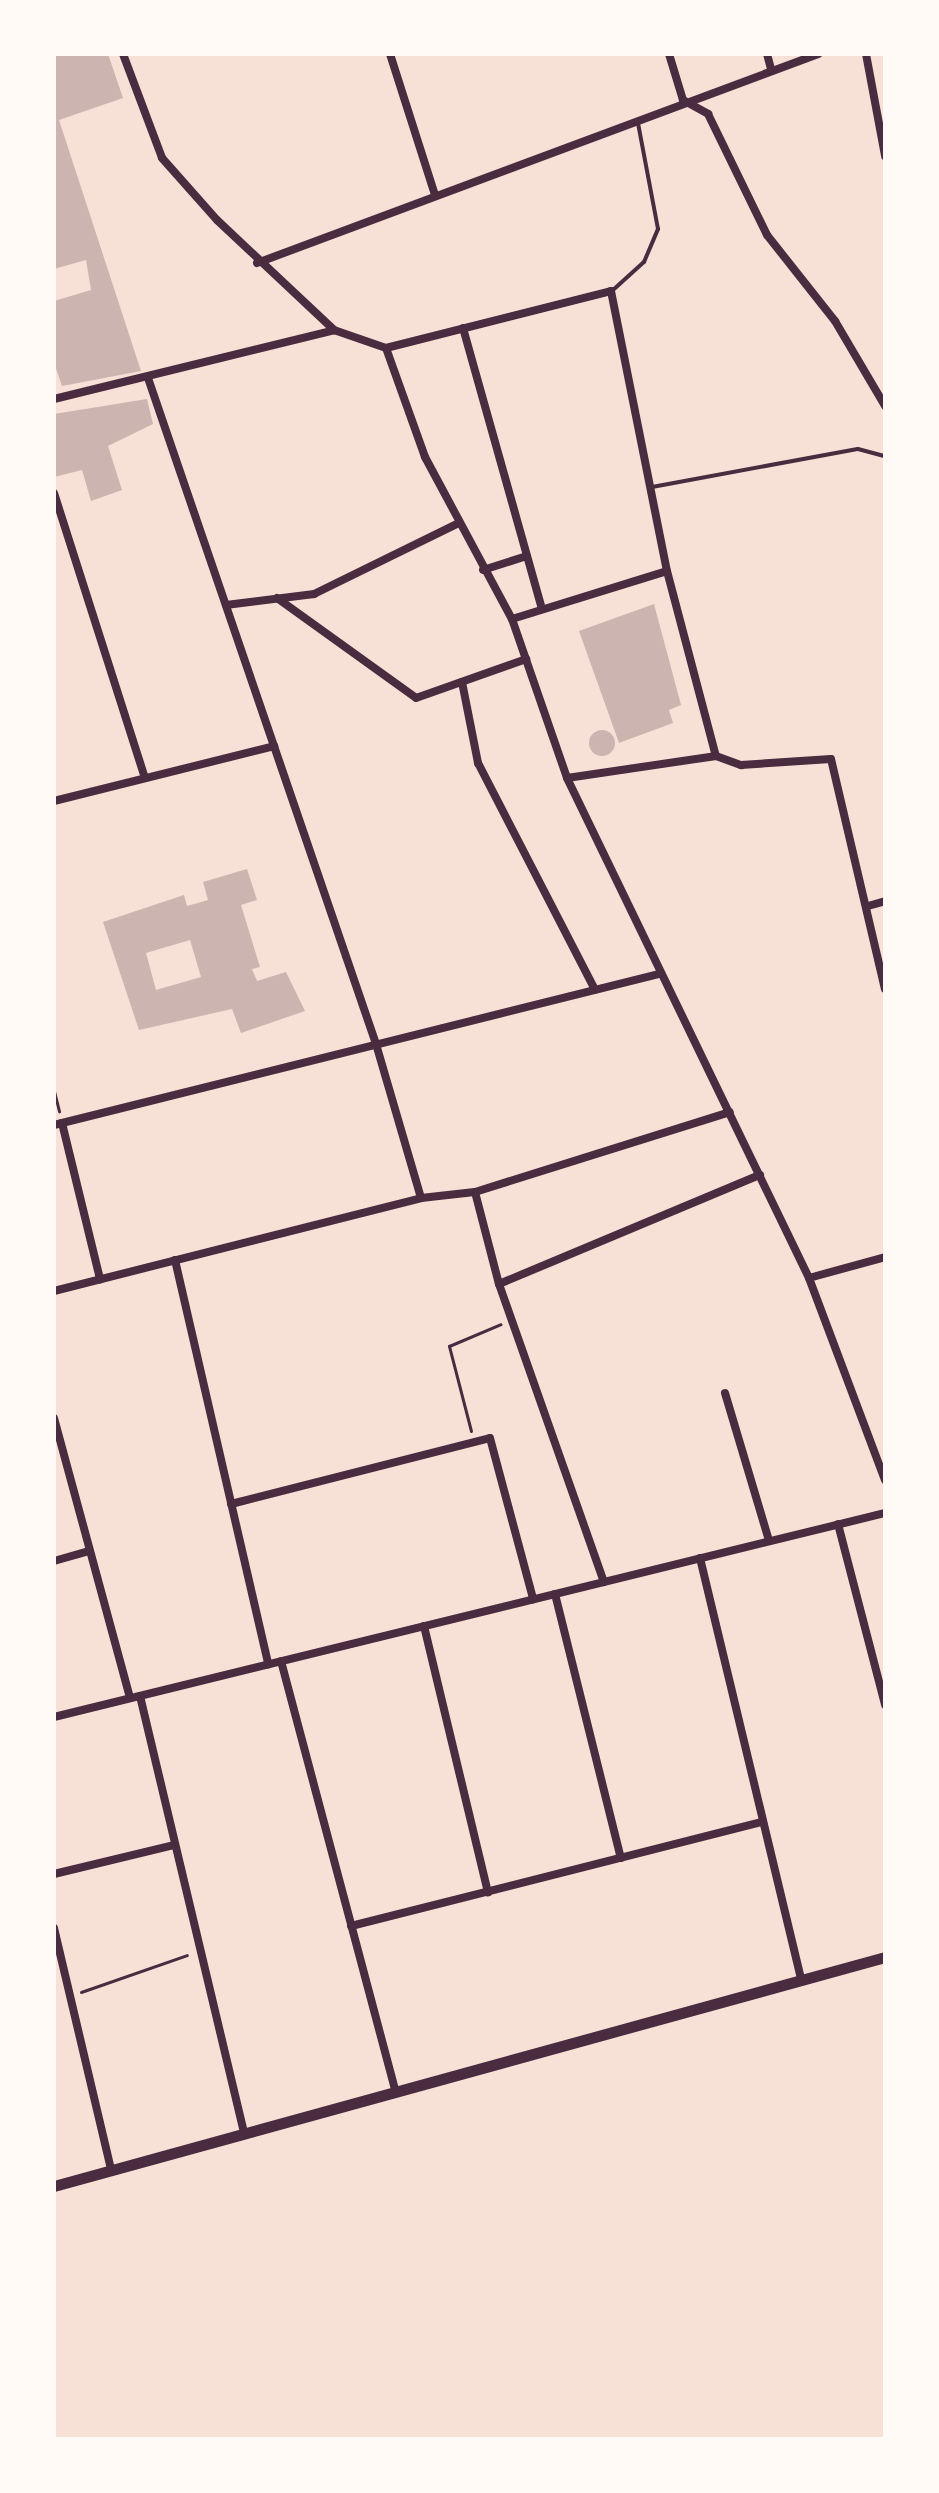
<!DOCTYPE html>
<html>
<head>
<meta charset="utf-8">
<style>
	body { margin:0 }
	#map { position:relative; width:939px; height:2493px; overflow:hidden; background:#f7e1d7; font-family:"Fira Sans Condensed",sans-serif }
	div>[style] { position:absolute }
	.building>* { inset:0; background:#ccb4b1 }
	.round { border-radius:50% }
	.path>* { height:3px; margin:-1.5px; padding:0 1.5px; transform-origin:1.5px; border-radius:1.5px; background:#4a2c40 }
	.service>* { height:4px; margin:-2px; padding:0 2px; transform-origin:2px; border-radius:2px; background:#4a2c40 }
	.minor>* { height:8px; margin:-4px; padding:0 4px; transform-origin:4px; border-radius:4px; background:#4a2c40 }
	.tertiary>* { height:11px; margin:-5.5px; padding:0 5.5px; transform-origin:5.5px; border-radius:5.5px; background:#4a2c40 }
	span { translate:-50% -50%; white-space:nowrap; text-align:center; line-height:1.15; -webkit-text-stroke:6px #fffaf5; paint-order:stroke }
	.frame { position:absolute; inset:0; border:56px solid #fffaf5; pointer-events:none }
</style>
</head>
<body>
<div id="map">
	<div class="building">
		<div style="clip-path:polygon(54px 54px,108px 54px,123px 98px,59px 120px,141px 371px,62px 386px,54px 363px,54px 301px,91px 290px,86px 260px,54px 269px)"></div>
		<div style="clip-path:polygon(147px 399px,153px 424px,108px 446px,122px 490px,91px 501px,82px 470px,54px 477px,54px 414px)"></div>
		<div style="clip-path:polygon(654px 604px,681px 705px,669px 710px,673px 723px,619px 743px,579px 631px)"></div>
		<div class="round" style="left:589px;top:730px;width:26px;height:26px"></div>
		<div style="clip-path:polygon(evenodd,247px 869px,257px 900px,241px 905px,260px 967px,252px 969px,257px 981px,286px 972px,305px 1011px,241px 1033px,232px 1009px,139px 1030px,103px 922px,184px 895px,187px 906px,208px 900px,203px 882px,247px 869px,190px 940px,201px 977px,156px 990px,146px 953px,190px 940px)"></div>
	</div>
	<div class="path">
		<div style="left:54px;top:1091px;width:21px;rotate:76deg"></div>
		<div style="left:471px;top:1431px;width:88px;rotate:-104.5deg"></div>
		<div style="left:449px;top:1346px;width:56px;rotate:-22.9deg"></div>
		<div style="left:81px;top:1992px;width:112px;rotate:-19.2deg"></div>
	</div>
	<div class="service">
		<div style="left:613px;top:290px;width:42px;rotate:-42.1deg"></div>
		<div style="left:644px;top:262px;width:36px;rotate:-67deg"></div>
		<div style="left:658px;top:229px;width:108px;rotate:-100.7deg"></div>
		<div style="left:652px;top:487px;width:209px;rotate:-10.5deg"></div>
		<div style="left:858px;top:449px;width:28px;rotate:15deg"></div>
	</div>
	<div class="minor">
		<div style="left:123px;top:54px;width:111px;rotate:69.4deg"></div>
		<div style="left:162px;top:158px;width:83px;rotate:48.4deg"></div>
		<div style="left:217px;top:220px;width:161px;rotate:43.2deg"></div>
		<div style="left:334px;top:330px;width:55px;rotate:19.1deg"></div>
		<div style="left:390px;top:54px;width:145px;rotate:72.3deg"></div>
		<div style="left:669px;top:54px;width:48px;rotate:73.1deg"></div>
		<div style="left:683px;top:100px;width:29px;rotate:29deg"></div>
		<div style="left:708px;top:114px;width:135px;rotate:64deg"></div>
		<div style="left:767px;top:235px;width:110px;rotate:51.7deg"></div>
		<div style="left:835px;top:321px;width:99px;rotate:59.5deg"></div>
		<div style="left:767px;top:54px;width:16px;rotate:75deg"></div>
		<div style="left:866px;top:54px;width:104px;rotate:79.4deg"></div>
		<div style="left:257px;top:263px;width:599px;rotate:-20.43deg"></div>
		<div style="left:463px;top:328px;width:292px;rotate:74.3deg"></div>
		<div style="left:386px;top:348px;width:116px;rotate:70.3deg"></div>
		<div style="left:425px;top:457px;width:184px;rotate:61.8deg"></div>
		<div style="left:512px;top:619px;width:168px;rotate:70.9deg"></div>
		<div style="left:567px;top:778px;width:555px;rotate:64.17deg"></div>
		<div style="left:809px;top:1278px;width:216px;rotate:69.4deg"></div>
		<div style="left:386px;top:348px;width:232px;rotate:-14.2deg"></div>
		<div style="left:611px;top:291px;width:286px;rotate:78.7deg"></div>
		<div style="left:667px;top:571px;width:191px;rotate:75.2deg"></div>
		<div style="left:148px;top:378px;width:704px;rotate:71.1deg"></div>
		<div style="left:376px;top:1044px;width:160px;rotate:73.7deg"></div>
		<div style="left:54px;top:399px;width:288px;rotate:-13.8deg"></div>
		<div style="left:54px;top:493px;width:299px;rotate:72.3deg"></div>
		<div style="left:483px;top:570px;width:46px;rotate:-17.7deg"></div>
		<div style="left:277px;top:598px;width:171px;rotate:35.7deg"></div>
		<div style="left:416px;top:698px;width:117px;rotate:-19.5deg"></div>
		<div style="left:226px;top:605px;width:89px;rotate:-7.1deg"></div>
		<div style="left:314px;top:594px;width:161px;rotate:-26.1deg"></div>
		<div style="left:512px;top:619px;width:162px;rotate:-17.2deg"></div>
		<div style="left:462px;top:682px;width:83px;rotate:78.8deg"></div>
		<div style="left:478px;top:763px;width:255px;rotate:62.7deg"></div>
		<div style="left:567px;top:778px;width:151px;rotate:-8.4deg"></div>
		<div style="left:716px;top:756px;width:27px;rotate:20deg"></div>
		<div style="left:741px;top:765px;width:90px;rotate:-3.8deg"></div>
		<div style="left:831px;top:759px;width:236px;rotate:76.8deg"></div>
		<div style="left:54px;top:801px;width:227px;rotate:-14deg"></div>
		<div style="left:868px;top:906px;width:18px;rotate:-16deg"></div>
		<div style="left:62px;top:1123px;width:161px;rotate:76.3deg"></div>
		<div style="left:54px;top:1125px;width:624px;rotate:-14.01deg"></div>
		<div style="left:475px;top:1192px;width:95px;rotate:75.4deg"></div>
		<div style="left:499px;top:1284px;width:316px;rotate:70.6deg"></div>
		<div style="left:175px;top:1260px;width:415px;rotate:77deg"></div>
		<div style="left:809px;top:1278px;width:79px;rotate:-15.4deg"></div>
		<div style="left:499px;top:1284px;width:283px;rotate:-22.7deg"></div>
		<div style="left:54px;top:1291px;width:379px;rotate:-14.2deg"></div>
		<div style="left:421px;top:1198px;width:54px;rotate:-6.3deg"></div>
		<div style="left:475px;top:1192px;width:267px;rotate:-17.4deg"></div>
		<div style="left:725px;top:1393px;width:154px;rotate:73.4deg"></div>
		<div style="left:54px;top:1418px;width:290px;rotate:74.8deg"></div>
		<div style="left:231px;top:1504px;width:267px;rotate:-14.3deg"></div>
		<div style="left:490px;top:1438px;width:167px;rotate:75deg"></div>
		<div style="left:838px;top:1524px;width:187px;rotate:75.4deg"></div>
		<div style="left:700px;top:1558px;width:434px;rotate:76.5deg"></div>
		<div style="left:54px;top:1561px;width:37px;rotate:-16deg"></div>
		<div style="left:555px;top:1594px;width:272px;rotate:76deg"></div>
		<div style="left:424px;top:1626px;width:274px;rotate:76.5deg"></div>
		<div style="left:281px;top:1661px;width:446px;rotate:75.1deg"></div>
		<div style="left:140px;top:1696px;width:450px;rotate:76.6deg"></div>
		<div style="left:54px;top:1717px;width:856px;rotate:-13.79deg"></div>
		<div style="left:54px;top:1874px;width:123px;rotate:-13.6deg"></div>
		<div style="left:351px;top:1926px;width:425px;rotate:-14.2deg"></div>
		<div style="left:54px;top:1928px;width:249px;rotate:76.7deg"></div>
	</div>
	<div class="tertiary">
		<div style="left:54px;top:2186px;width:862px;rotate:-15.41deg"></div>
	</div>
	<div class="frame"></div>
</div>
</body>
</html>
